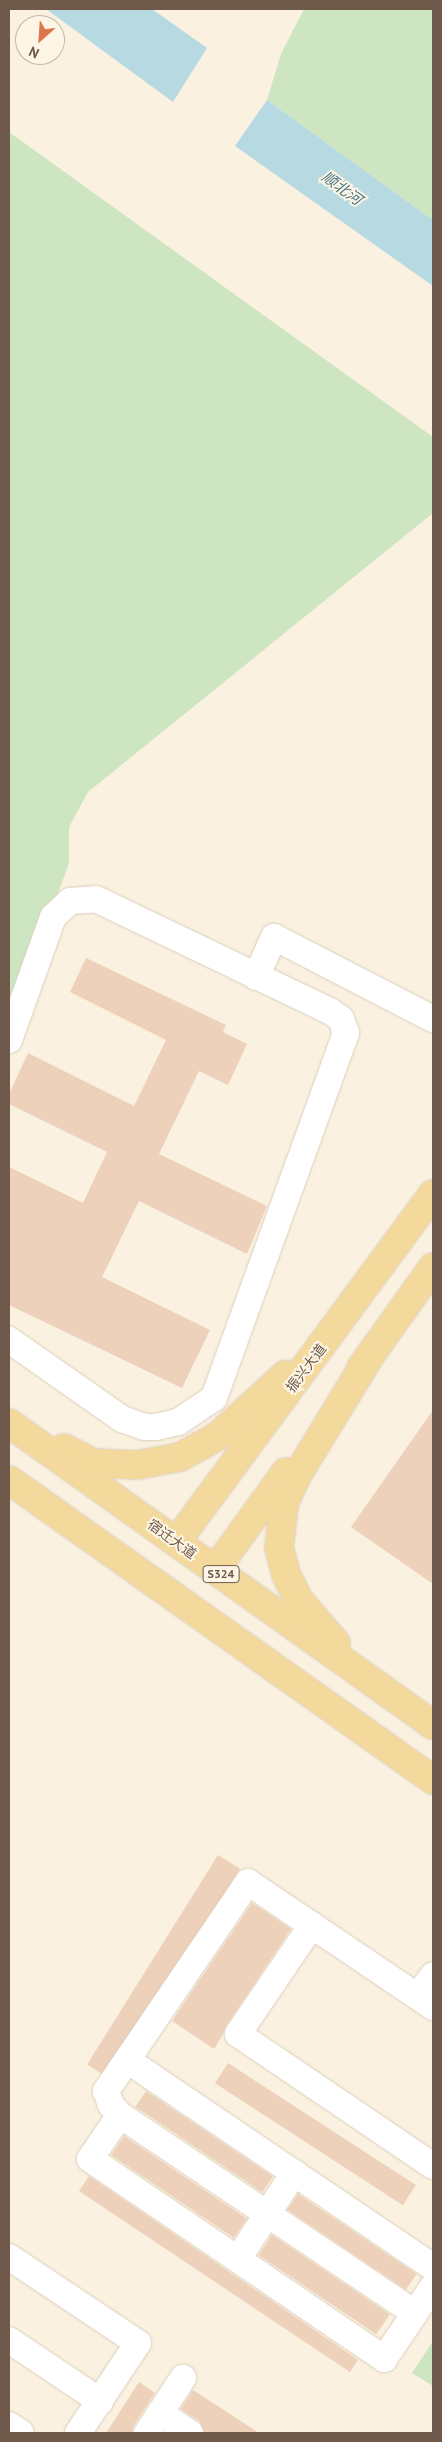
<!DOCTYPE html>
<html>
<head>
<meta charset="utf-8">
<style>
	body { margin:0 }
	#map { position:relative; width:442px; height:2442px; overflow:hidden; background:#faf1e0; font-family:"PT Sans","Noto Sans SC",sans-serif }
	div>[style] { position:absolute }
	.green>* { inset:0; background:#cde6c1 }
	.water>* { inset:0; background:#b7d9e1 }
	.building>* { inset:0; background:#edd1ba; transform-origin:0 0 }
	.roads { filter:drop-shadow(0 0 1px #ddcebd) drop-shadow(0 0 1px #ddcebd) }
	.minor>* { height:26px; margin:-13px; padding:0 13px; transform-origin:13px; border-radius:13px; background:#fff }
	.major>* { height:28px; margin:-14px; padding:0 14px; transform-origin:14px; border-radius:14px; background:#f4d99d }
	span { translate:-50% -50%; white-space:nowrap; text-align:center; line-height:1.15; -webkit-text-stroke:4px #fdf6e6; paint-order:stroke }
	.shield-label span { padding:1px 4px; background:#fdf6e6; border:1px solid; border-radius:4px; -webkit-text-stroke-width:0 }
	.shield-label { font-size:12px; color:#6e594a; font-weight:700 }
	.street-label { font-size:14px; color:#6e594a }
	.water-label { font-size:15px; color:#467480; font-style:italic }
	.frame { position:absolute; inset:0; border:10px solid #6e594a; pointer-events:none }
	.north { position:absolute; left:15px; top:15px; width:50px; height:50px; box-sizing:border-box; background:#fdf6e6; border:1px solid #c4b7a8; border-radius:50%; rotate:206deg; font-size:14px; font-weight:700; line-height:20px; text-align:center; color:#6e594a }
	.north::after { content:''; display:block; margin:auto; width:18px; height:22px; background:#dc764e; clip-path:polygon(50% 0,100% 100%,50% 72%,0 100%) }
</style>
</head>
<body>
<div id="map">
	<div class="green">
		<div style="clip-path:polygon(304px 9px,433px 9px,433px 220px,267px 100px,281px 54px)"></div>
		<div style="clip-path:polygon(9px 132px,433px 437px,433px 513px,88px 792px,69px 827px,69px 863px,9px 1027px)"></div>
		<div style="clip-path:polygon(433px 2341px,433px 2386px,412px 2373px)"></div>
	</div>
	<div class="water">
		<div style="clip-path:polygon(46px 9px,152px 9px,207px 48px,173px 102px)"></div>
		<div style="clip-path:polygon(267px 100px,433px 220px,433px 286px,235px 146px)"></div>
	</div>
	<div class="building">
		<div style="clip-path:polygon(86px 958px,226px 1025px,223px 1032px,247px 1044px,228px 1085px,199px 1071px,159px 1154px,267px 1206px,247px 1254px,139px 1201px,102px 1277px,210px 1330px,182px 1388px,9px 1305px,9px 1167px,83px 1203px,107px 1152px,9px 1104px,9px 1094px,28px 1053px,134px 1106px,166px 1040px,70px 992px)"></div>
		<div style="clip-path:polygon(433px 1410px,433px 1584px,351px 1527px)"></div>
		<div style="left:218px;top:1855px;width:26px;height:247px;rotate:32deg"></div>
		<div style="clip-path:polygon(252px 1903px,291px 1929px,226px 2026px,223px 2034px,214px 2049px,172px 2021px)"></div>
		<div style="left:228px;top:2063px;width:224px;height:24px;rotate:33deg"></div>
		<div style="left:146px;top:2091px;width:153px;height:19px;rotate:34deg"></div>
		<div style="left:124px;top:2136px;width:148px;height:23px;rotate:34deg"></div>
		<div style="clip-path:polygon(89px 2176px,358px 2360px,350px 2372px,79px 2191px)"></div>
		<div style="left:298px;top:2194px;width:143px;height:19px;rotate:34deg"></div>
		<div style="left:272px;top:2235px;width:142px;height:24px;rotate:34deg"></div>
		<div style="clip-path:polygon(139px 2382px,155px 2393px,134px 2425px,132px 2433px,106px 2433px)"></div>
		<div style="clip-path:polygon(193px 2390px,259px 2433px,205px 2433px,199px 2421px,181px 2409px)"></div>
	</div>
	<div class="roads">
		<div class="minor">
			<div style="left:256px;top:977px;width:44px;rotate:-65.8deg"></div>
			<div style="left:274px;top:937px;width:179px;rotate:27.3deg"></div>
			<div style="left:9px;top:1040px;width:131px;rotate:-70.3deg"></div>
			<div style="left:53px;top:917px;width:23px;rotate:-43deg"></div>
			<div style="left:70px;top:901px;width:26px;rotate:-4deg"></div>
			<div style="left:96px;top:899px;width:259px;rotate:25.6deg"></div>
			<div style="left:330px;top:1011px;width:14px;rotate:36deg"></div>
			<div style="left:341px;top:1019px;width:15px;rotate:70deg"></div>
			<div style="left:346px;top:1033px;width:388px;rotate:109.9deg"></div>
			<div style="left:214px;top:1398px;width:43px;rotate:146.3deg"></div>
			<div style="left:178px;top:1422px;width:22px;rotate:167deg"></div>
			<div style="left:157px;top:1427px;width:12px;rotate:180deg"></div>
			<div style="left:145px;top:1427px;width:24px;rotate:-161deg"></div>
			<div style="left:122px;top:1419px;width:138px;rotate:-145deg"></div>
			<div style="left:312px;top:1925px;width:132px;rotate:124.2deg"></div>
			<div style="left:238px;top:2034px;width:235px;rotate:34.1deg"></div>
			<div style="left:418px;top:1996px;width:26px;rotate:-54deg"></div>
			<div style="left:433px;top:2007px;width:223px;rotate:-146deg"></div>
			<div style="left:248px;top:1882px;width:253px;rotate:124.2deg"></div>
			<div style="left:106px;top:2091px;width:15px;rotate:70deg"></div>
			<div style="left:111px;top:2105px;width:13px;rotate:48deg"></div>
			<div style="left:120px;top:2115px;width:355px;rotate:33.9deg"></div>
			<div style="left:415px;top:2313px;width:32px;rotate:-56deg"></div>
			<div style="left:127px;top:2060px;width:369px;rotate:34.1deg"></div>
			<div style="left:120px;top:2115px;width:53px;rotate:124.3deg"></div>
			<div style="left:90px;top:2159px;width:356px;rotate:34.2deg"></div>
			<div style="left:384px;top:2359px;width:55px;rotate:-56deg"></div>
			<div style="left:9px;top:2257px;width:155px;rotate:33.7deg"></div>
			<div style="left:138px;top:2343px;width:108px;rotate:123.7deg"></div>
			<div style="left:238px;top:2259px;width:103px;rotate:-56.9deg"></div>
			<div style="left:9px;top:2340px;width:110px;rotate:33.8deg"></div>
			<div style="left:160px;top:2413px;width:36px;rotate:34deg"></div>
			<div style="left:9px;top:2425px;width:14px;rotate:34deg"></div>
			<div style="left:147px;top:2433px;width:66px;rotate:-56.8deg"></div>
		</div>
		<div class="major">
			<div style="left:361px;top:1368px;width:124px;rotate:-54.5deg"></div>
			<div style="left:9px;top:1423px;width:521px;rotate:35.46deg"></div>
			<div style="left:64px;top:1448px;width:33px;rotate:27deg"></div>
			<div style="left:93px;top:1463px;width:44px;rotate:2.6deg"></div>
			<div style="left:137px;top:1465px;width:44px;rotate:-10.5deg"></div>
			<div style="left:180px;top:1457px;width:43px;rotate:-28.9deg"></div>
			<div style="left:218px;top:1436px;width:91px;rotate:-42.3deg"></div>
			<div style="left:9px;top:1480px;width:519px;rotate:35.28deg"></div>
			<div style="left:177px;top:1541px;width:431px;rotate:-53.6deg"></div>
			<div style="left:215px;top:1570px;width:121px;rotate:-54.1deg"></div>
			<div style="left:336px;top:1643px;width:57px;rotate:-130.7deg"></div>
			<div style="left:299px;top:1600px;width:29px;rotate:-117deg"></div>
			<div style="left:286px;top:1574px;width:27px;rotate:-105deg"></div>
			<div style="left:279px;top:1548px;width:45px;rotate:-83.7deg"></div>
			<div style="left:284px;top:1503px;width:29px;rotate:-65deg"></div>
			<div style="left:296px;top:1477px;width:144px;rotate:-58.6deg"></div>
		</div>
	</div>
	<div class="shield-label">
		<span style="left:221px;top:1574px">S324</span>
	</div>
	<div class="street-label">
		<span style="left:306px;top:1368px;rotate:-53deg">振兴大道</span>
		<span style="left:172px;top:1539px;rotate:36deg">宿迁大道</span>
	</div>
	<div class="water-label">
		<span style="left:342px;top:188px;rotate:36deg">顺北河</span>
	</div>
	<div class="frame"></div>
	<div class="north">N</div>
</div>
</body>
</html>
